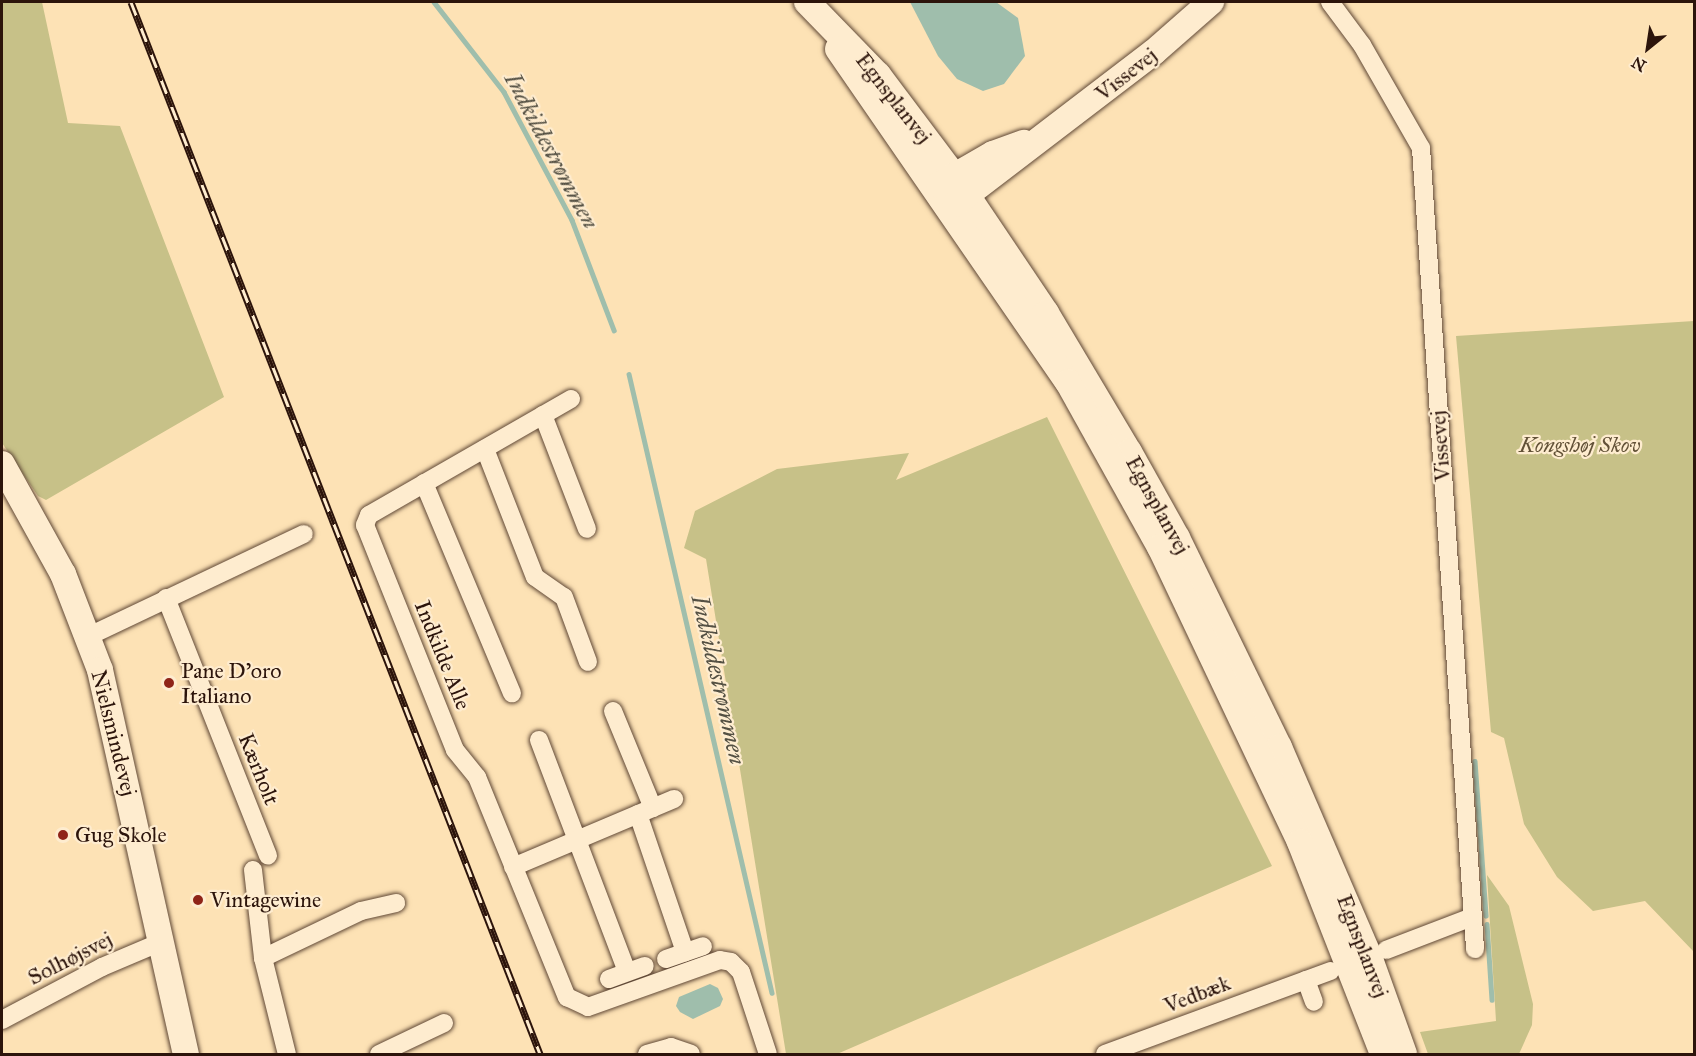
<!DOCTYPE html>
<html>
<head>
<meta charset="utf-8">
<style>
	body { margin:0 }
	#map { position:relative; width:1696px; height:1056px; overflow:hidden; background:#fde2b5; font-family:"IM FELL Great Primer",serif }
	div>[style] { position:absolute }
	.green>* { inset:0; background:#c7c188 }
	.water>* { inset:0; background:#9fbeac }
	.stream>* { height:4.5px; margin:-2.25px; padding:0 2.25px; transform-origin:2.25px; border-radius:2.25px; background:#9fbeac }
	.roads { filter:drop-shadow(0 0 2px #604836) drop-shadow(0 0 2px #604836) }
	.street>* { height:18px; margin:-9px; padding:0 9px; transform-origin:9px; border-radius:9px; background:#feeccf }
	.secondary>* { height:26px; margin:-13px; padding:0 13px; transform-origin:13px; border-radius:13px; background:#feeccf }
	.rail>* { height:7px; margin-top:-3.5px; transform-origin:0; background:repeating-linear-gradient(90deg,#feeccf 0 14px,#2c140b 0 28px); box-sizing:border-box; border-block:2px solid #2c140b }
	.dots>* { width:16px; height:16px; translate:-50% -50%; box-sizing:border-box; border:3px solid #feeccf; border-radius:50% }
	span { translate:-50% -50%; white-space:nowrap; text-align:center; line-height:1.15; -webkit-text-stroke:4.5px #feeccf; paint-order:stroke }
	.street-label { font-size:22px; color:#2c140b }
	.park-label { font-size:22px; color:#625137; font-style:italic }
	.poi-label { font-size:22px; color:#2c140b }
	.left { translate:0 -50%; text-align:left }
	.water-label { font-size:24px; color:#545043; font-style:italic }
	.frame { position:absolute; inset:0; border:3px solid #2c140b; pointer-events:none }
	.north { position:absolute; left:1618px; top:18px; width:60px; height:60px; -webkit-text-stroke:4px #feeccf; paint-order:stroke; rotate:210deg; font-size:16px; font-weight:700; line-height:24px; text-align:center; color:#2c140b }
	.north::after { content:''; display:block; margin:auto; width:21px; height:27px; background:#2c140b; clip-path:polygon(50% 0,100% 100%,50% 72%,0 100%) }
</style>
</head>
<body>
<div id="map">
	<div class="green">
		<div style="clip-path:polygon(2px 2px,42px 2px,68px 123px,120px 126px,224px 397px,46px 500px,38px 496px,2px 443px)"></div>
		<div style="clip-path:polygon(1694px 321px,1694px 952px,1645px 901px,1593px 911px,1557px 877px,1524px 824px,1504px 738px,1491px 732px,1456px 336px)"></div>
		<div style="clip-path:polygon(1047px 417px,1272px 866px,837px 1054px,786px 1054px,706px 559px,684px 548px,695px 511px,777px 469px,909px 453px,896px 480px)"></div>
		<div style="clip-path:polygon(1487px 875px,1509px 906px,1533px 1004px,1532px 1025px,1519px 1054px,1428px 1054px,1420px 1032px,1496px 1021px)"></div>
	</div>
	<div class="water">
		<div style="clip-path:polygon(910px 2px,996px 2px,1018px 18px,1025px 56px,1004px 84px,983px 91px,957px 79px,938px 56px)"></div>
		<div style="clip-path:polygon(710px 984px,718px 988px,723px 999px,720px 1006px,693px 1019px,680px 1012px,676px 1006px,679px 997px)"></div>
	</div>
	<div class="stream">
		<div style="left:434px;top:2px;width:114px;rotate:52.1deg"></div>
		<div style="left:504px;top:92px;width:145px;rotate:62deg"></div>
		<div style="left:572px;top:220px;width:118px;rotate:69.1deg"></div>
		<div style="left:629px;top:374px;width:635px;rotate:76.99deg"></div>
		<div style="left:1475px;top:761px;width:155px;rotate:85.9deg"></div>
		<div style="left:1487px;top:924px;width:76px;rotate:86.2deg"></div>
	</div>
	<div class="roads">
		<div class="street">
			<div style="left:1330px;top:2px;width:54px;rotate:53.3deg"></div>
			<div style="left:1362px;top:45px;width:119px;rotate:60.2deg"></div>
			<div style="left:1421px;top:148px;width:803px;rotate:86.14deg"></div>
			<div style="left:571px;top:399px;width:233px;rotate:150.1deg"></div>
			<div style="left:369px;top:515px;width:11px;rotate:112deg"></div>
			<div style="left:365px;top:525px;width:242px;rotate:68.2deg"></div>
			<div style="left:455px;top:750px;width:35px;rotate:51deg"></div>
			<div style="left:477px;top:777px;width:238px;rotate:67.8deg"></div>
			<div style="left:567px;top:997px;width:23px;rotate:25deg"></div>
			<div style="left:588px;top:1007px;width:140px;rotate:-19.6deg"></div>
			<div style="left:720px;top:960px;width:11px;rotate:10deg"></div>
			<div style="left:731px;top:962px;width:14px;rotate:45deg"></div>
			<div style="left:741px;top:972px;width:86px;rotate:71.8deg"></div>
			<div style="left:543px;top:415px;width:122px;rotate:68.9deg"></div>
			<div style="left:485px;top:449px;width:137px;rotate:68.7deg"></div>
			<div style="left:535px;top:577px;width:35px;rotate:35deg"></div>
			<div style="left:564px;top:597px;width:69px;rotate:69.7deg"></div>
			<div style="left:424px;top:483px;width:228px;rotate:67.3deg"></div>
			<div style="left:166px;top:598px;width:277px;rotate:68.4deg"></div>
			<div style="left:87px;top:637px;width:240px;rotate:-25.4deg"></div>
			<div style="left:613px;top:711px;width:105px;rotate:67.6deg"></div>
			<div style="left:539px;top:740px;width:248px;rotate:69.2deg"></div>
			<div style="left:638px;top:814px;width:146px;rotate:71.2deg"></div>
			<div style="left:513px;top:867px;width:175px;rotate:-22.9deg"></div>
			<div style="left:253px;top:870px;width:89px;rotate:83.5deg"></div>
			<div style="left:263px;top:958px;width:99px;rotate:76deg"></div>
			<div style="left:1386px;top:950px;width:92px;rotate:-21deg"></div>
			<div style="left:263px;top:958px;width:109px;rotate:-25.6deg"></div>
			<div style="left:361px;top:911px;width:36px;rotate:-13deg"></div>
			<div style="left:666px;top:959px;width:39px;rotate:-19deg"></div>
			<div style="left:609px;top:979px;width:38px;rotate:-20deg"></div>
			<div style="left:1306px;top:980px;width:23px;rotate:70deg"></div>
			<div style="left:2px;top:1020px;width:113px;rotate:-27.9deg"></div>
			<div style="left:102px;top:967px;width:64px;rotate:-23deg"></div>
			<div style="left:379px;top:1054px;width:72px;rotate:-25.5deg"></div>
			<div style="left:647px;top:1054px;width:25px;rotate:-16deg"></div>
			<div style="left:671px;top:1047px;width:21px;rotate:19deg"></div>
			<div style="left:1105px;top:1054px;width:240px;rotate:-20.2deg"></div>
		</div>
		<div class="secondary">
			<div style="left:807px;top:2px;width:102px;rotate:45.8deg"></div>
			<div style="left:878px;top:75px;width:126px;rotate:53deg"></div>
			<div style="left:954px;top:176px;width:165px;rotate:56.1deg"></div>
			<div style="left:1046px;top:313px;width:162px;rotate:59.2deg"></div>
			<div style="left:1129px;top:452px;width:98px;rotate:60.8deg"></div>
			<div style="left:1177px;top:538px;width:233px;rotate:64deg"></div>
			<div style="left:1279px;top:747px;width:228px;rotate:66.7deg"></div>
			<div style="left:1369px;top:956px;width:104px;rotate:70.3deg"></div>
			<div style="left:838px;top:49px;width:405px;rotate:55.4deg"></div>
			<div style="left:1068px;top:382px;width:189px;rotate:60.9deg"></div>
			<div style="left:1160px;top:547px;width:327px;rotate:64.6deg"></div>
			<div style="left:1300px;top:842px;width:228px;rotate:68.6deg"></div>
			<div style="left:939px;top:185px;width:62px;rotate:-29.9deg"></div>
			<div style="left:993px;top:154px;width:33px;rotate:-20deg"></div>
			<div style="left:955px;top:204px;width:250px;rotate:-37.4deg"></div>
			<div style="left:1154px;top:52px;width:76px;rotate:-41.3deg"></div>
			<div style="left:2px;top:464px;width:126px;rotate:61deg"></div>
			<div style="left:63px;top:574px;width:103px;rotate:68.9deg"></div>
			<div style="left:100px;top:670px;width:394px;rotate:77.4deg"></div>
		</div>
	</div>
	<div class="rail">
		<div style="left:131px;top:2px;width:1129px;rotate:68.75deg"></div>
	</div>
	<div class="dots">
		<div style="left:169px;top:683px;background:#8f2418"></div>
		<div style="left:63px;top:835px;background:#8f2418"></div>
		<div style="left:198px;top:900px;background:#8f2418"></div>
	</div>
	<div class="street-label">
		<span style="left:1126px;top:74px;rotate:-38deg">Vissevej</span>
		<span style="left:894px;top:98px;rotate:52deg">Egnsplanvej</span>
		<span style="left:1440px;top:446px;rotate:-94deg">Vissevej</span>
		<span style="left:1158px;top:505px;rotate:61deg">Egnsplanvej</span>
		<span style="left:443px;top:655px;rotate:68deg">Indkilde Alle</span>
		<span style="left:114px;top:733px;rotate:76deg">Nielsmindevej</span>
		<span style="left:259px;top:769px;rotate:68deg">Kærholt</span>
		<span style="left:1363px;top:946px;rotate:69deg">Egnsplanvej</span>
		<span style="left:70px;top:958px;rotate:-27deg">Solhøjsvej</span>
		<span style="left:1197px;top:994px;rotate:-21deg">Vedbæk</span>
	</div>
	<div class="park-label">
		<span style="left:1580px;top:445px">Kongshøj Skov</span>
	</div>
	<div class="poi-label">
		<span class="left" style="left:181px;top:683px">Pane D'oro<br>Italiano</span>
		<span class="left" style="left:75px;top:835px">Gug Skole</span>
		<span class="left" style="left:210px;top:900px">Vintagewine</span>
	</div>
	<div class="water-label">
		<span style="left:551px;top:151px;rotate:62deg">Indkildestrømmen</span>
		<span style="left:718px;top:680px;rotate:77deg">Indkildestrømmen</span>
	</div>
	<div class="frame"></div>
	<div class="north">N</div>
</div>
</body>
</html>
